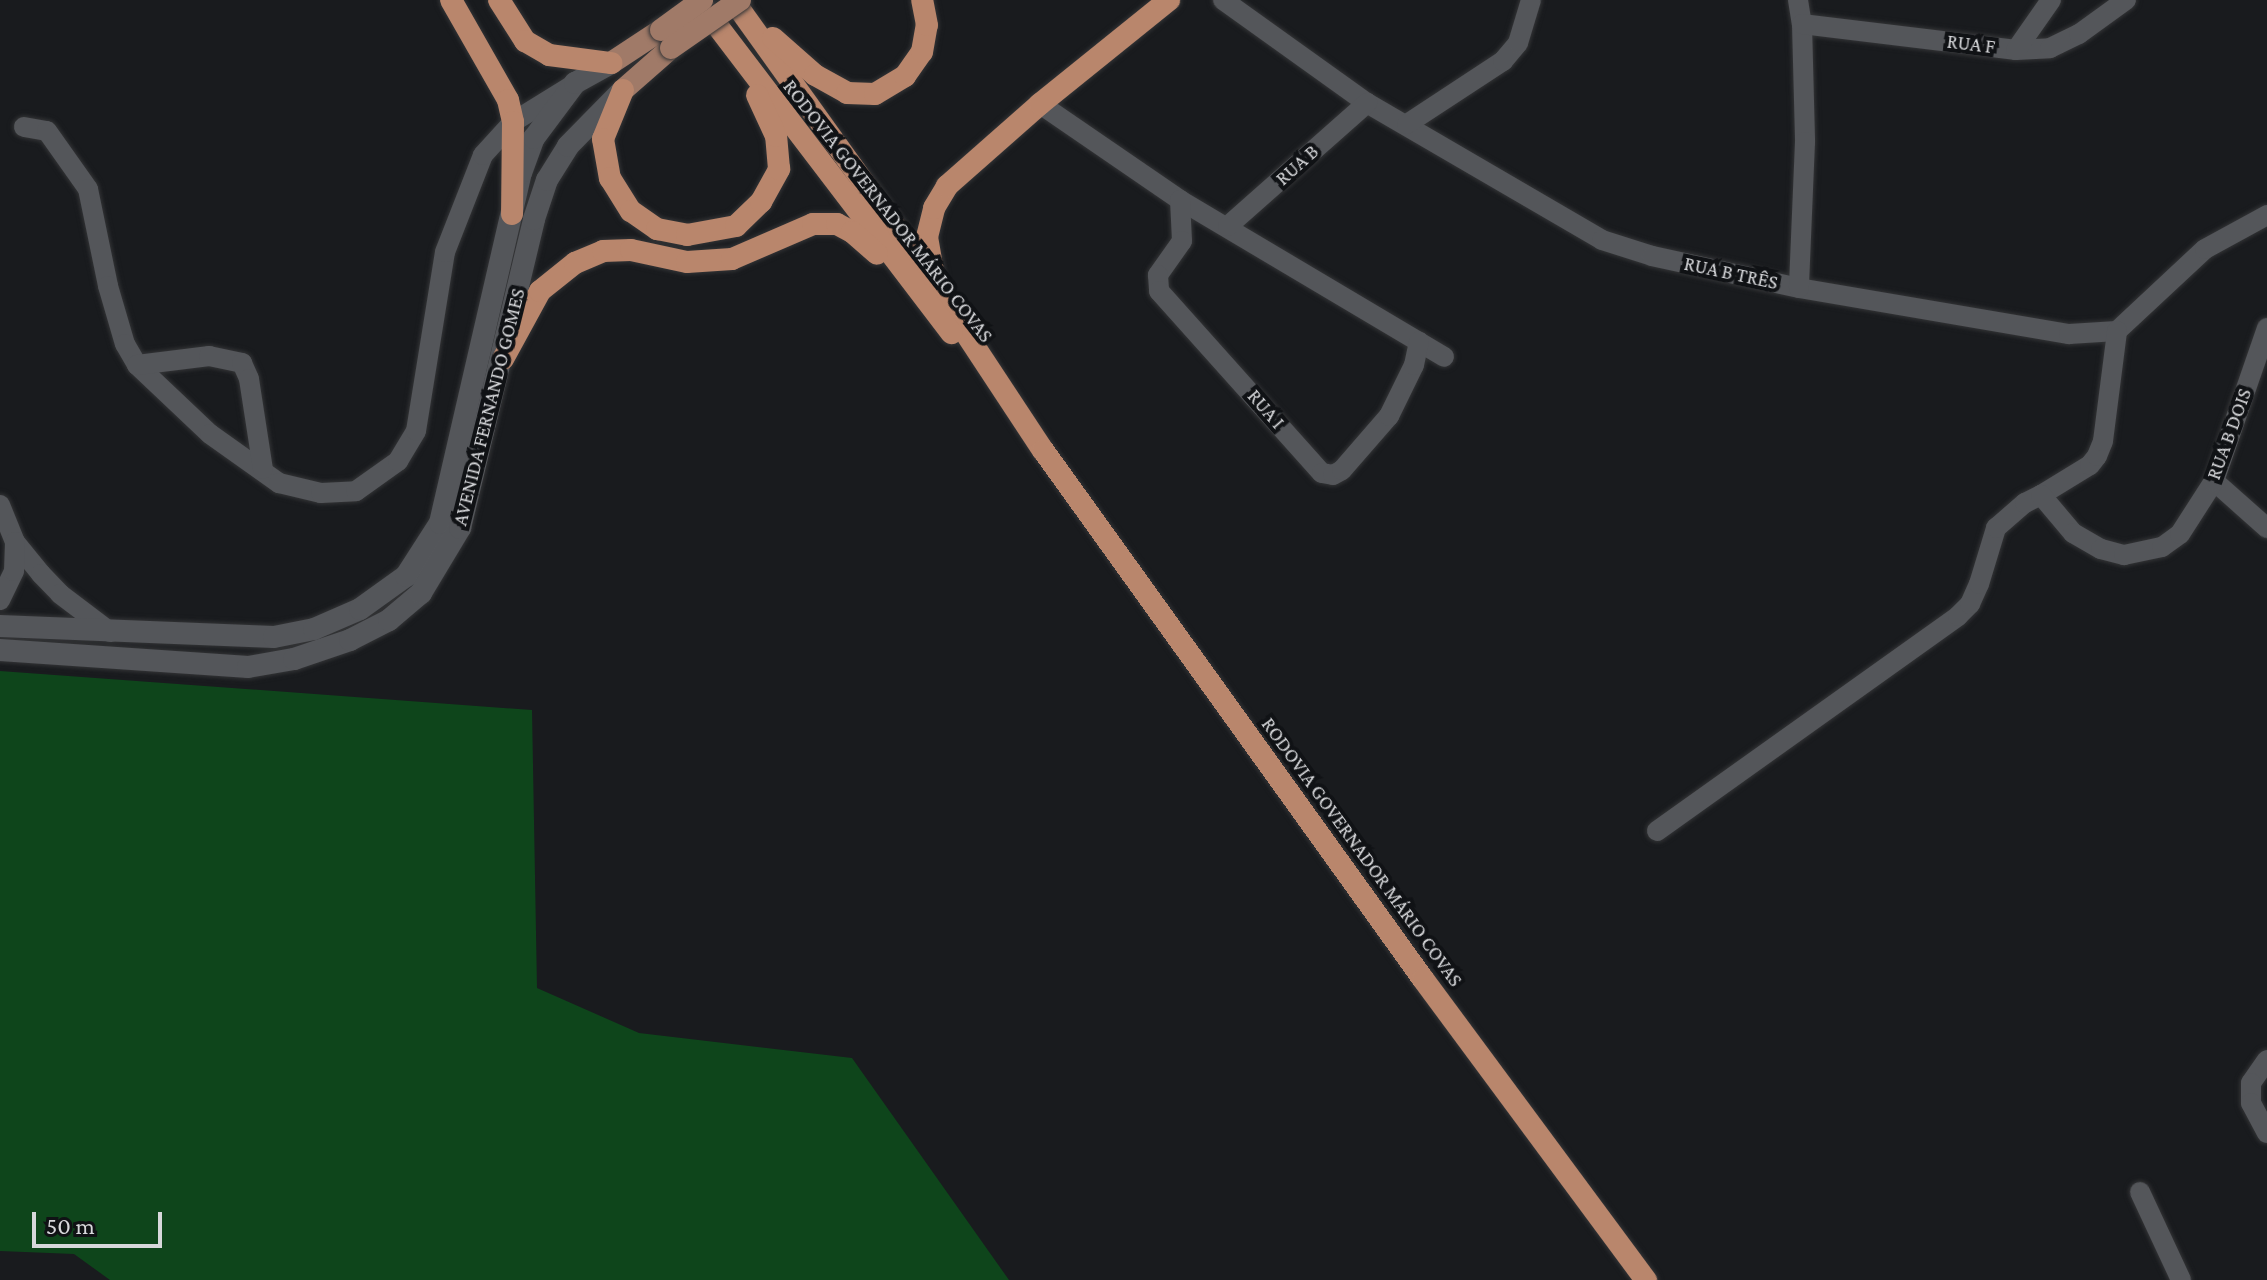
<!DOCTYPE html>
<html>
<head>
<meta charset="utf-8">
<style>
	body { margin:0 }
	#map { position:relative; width:2267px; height:1280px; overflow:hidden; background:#191b1e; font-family:"Crimson Pro",serif }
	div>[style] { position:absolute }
	.green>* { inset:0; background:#0e451b }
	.roads { filter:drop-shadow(0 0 2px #333436) drop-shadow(0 0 2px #333436) }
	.minor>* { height:20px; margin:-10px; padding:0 10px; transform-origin:10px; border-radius:10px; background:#54565a }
	.tertiary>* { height:22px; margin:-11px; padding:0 11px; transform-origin:11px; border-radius:11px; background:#54565a }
	.primary>* { height:22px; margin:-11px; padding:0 11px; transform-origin:11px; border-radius:11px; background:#a07a68 }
	.trunk>* { height:22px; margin:-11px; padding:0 11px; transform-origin:11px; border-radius:11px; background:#b9866c }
	.bridges { filter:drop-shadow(0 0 2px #333436) drop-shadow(0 0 2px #333436) }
	.primary-bridge>* { height:22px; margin:-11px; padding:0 11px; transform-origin:11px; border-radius:11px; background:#a07a68 }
	span { translate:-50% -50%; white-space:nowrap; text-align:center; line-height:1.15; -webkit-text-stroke:8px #101215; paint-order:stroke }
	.street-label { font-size:20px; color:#d7d8db }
	.scale { position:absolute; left:32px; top:1212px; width:130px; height:36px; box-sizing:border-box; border:4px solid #d7d8db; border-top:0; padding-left:10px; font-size:24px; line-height:28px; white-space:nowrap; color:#d7d8db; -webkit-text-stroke:6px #101215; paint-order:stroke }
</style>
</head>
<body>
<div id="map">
	<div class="green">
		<div style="clip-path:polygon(0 671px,532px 710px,537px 988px,639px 1033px,852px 1058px,1009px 1280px,110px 1280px,74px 1254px,0 1251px)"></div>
	</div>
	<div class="roads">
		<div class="minor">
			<div style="left:1223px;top:0;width:177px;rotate:35.6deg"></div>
			<div style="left:1367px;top:103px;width:272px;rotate:30.2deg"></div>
			<div style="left:1602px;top:240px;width:52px;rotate:17.7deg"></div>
			<div style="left:1652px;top:256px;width:150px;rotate:12.3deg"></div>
			<div style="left:1799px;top:288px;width:274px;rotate:9.7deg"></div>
			<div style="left:2069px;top:334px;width:48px;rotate:-3.6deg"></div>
			<div style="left:2117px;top:331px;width:120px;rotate:-43deg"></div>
			<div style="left:2205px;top:249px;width:71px;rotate:-28.7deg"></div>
			<div style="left:1798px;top:0;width:24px;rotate:81deg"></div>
			<div style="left:1802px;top:24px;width:118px;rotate:88.5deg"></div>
			<div style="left:1805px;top:142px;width:146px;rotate:92.4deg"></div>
			<div style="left:1802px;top:24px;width:216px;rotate:6.9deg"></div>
			<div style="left:2016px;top:50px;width:34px;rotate:-3deg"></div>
			<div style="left:2050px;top:48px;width:32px;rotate:-26deg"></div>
			<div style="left:2079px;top:34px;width:58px;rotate:-35.9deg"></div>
			<div style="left:2016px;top:50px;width:61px;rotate:-55deg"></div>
			<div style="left:1040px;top:104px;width:170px;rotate:34.4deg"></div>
			<div style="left:1180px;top:200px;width:307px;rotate:30.7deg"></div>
			<div style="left:1407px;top:124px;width:115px;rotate:-33.3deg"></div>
			<div style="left:1503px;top:61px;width:23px;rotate:-50deg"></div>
			<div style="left:1518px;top:43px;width:45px;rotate:-73.2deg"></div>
			<div style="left:24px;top:127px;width:23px;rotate:10deg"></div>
			<div style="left:47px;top:131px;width:71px;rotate:54.7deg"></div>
			<div style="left:88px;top:189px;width:99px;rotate:78.3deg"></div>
			<div style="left:108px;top:286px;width:60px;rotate:73.7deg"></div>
			<div style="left:125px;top:344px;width:24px;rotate:60deg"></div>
			<div style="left:137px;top:365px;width:100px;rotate:43.4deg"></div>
			<div style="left:210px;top:434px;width:85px;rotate:35.4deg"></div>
			<div style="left:279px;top:483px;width:43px;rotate:13.4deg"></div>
			<div style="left:321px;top:493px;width:35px;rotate:-3deg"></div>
			<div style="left:356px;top:491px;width:52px;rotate:-35.5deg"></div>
			<div style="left:398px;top:461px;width:35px;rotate:-59deg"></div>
			<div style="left:416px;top:431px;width:181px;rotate:-80.8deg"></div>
			<div style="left:445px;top:252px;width:104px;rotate:-68.6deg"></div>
			<div style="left:483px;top:155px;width:45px;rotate:-47.7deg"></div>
			<div style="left:513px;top:122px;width:68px;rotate:-31.8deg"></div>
			<div style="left:1180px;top:200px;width:41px;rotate:87.2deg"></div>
			<div style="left:1182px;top:241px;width:42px;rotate:125.2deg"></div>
			<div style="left:1158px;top:275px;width:16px;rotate:86deg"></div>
			<div style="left:1159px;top:291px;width:244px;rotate:48.2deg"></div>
			<div style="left:1322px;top:473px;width:11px;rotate:10deg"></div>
			<div style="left:1333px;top:475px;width:10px;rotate:-29deg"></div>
			<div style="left:1342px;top:470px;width:72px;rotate:-49deg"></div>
			<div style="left:1389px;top:416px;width:57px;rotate:-63.9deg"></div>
			<div style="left:1414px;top:365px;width:24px;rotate:-78deg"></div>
			<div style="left:1228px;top:226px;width:186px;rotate:-41.5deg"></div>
			<div style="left:137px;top:365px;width:73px;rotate:-7.1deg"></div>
			<div style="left:209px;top:356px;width:34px;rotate:12deg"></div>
			<div style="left:242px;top:363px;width:17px;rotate:66deg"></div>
			<div style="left:249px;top:379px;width:91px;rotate:81.2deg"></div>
			<div style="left:2214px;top:481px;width:71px;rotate:41.6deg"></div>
			<div style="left:2041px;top:495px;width:57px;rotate:-31.5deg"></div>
			<div style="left:2090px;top:465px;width:11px;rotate:-52deg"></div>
			<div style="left:2097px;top:456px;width:16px;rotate:-68deg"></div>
			<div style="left:2103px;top:441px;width:111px;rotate:-82.7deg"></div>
			<div style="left:0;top:505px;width:40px;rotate:68deg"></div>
			<div style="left:15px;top:542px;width:41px;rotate:50.9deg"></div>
			<div style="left:41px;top:574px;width:28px;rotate:46deg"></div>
			<div style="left:60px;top:594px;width:63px;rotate:37.2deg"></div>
			<div style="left:0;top:600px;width:32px;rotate:-64deg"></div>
			<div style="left:14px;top:571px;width:29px;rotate:-88deg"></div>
			<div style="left:1657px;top:831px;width:370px;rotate:-35.5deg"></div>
			<div style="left:1958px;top:616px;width:17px;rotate:-45deg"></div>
			<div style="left:1970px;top:604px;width:22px;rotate:-66deg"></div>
			<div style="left:1979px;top:584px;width:59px;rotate:-73.1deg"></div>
			<div style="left:1996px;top:528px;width:38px;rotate:-41deg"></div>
			<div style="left:2025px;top:503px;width:18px;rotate:-27deg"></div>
			<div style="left:2041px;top:495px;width:50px;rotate:49.9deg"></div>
			<div style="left:2073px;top:533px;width:32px;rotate:30deg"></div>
			<div style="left:2101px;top:549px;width:24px;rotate:15deg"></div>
			<div style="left:2124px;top:555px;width:39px;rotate:-12deg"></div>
			<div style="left:2162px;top:547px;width:22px;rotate:-36deg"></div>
			<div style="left:2180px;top:534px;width:63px;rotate:-57.3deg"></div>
			<div style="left:2214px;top:481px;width:162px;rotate:-70.9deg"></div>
			<div style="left:2267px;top:1060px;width:28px;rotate:125deg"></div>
			<div style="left:2251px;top:1083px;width:20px;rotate:90deg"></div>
			<div style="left:2251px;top:1103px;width:34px;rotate:62deg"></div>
			<div style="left:2140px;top:1192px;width:97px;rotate:65deg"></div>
		</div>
		<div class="tertiary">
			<div style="left:0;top:626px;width:274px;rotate:2.3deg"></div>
			<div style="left:274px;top:637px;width:41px;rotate:-11.3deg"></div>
			<div style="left:314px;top:629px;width:50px;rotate:-23.5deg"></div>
			<div style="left:360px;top:609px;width:57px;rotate:-35.7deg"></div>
			<div style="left:406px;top:576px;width:63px;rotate:-57.3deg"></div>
			<div style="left:440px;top:523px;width:359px;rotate:-77deg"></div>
			<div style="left:521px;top:173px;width:37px;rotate:-70deg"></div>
			<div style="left:534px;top:138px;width:69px;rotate:-53.3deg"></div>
			<div style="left:575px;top:83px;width:41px;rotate:-29.1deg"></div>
			<div style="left:0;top:650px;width:249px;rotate:3.9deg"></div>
			<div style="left:248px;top:667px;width:47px;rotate:-9.9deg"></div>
			<div style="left:294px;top:659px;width:59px;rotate:-18.7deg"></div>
			<div style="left:350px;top:640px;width:44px;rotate:-27.1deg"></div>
			<div style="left:389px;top:620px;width:42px;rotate:-40.2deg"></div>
			<div style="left:421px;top:593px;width:76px;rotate:-59deg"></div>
			<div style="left:460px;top:528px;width:318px;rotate:-76.5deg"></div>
			<div style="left:534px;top:219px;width:41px;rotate:-71.6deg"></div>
			<div style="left:547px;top:180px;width:40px;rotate:-58deg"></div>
			<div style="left:568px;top:146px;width:76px;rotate:-45.5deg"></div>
		</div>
		<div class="primary">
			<div style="left:611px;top:63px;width:60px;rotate:-33.4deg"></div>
			<div style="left:623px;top:90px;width:64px;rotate:-41.2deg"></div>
		</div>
		<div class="trunk">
			<div style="left:451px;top:0;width:115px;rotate:60.3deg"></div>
			<div style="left:508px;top:100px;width:23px;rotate:77deg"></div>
			<div style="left:513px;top:122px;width:92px;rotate:90.6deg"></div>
			<div style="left:499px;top:0;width:49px;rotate:57.6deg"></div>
			<div style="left:525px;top:41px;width:28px;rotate:30deg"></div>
			<div style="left:549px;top:55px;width:63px;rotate:7.4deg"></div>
			<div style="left:733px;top:0;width:285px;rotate:54.4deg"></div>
			<div style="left:899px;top:232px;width:261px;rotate:56.6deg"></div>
			<div style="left:1043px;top:450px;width:651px;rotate:54.31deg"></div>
			<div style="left:1423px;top:979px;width:375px;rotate:53.5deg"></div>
			<div style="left:703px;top:7px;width:410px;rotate:52.7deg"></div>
			<div style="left:773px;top:38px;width:56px;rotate:41.4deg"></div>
			<div style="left:815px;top:75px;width:37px;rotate:29deg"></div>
			<div style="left:847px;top:93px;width:28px;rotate:2deg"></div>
			<div style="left:875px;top:94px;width:35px;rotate:-31deg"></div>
			<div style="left:905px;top:76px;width:29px;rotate:-55deg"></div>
			<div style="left:922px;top:52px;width:27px;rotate:-80deg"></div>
			<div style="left:927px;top:25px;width:25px;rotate:-101deg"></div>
			<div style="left:623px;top:90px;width:53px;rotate:112.2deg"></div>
			<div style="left:603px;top:139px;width:40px;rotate:80deg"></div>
			<div style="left:610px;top:178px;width:39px;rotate:58deg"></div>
			<div style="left:631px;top:211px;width:32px;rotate:35deg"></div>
			<div style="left:657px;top:229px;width:31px;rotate:11deg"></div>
			<div style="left:687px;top:235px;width:50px;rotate:-10.4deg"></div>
			<div style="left:736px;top:226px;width:35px;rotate:-44deg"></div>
			<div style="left:761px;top:202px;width:38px;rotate:-61deg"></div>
			<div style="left:779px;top:169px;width:33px;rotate:-95deg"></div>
			<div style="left:776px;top:136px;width:45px;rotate:-114.9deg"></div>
			<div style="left:934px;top:277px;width:41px;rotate:-99.9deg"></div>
			<div style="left:927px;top:237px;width:30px;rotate:-76deg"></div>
			<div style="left:934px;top:208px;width:26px;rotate:-59deg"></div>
			<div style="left:947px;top:186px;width:124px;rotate:-41.4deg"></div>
			<div style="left:1040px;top:104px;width:166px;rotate:-38.9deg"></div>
			<div style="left:503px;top:359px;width:77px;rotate:-61.4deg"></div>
			<div style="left:540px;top:291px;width:45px;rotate:-38.7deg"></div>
			<div style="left:575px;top:263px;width:30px;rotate:-23deg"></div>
			<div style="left:603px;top:251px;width:28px;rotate:-2deg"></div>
			<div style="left:631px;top:250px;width:57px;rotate:12.1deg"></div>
			<div style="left:687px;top:262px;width:45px;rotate:-3.8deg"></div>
			<div style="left:732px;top:259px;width:88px;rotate:-23.4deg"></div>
			<div style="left:813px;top:224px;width:24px"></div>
			<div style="left:837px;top:224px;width:17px;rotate:28deg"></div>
			<div style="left:852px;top:232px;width:33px;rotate:41deg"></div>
		</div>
	</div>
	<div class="bridges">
		<div class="primary-bridge">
			<div style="left:661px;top:30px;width:51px;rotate:-36.2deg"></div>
			<div style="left:671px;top:48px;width:84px;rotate:-34.8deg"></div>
		</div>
	</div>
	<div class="street-label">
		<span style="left:1971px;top:44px;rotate:7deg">RUA F</span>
		<span style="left:1297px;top:165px;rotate:-42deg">RUA B</span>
		<span style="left:888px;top:211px;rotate:52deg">RODOVIA GOVERNADOR MÁRIO COVAS</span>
		<span style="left:1731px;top:273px;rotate:12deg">RUA B TRÊS</span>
		<span style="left:489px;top:407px;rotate:-76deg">AVENIDA FERNANDO GOMES</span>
		<span style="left:1266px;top:409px;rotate:49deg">RUA I</span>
		<span style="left:2229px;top:434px;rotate:-70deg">RUA B DOIS</span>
		<span style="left:1362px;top:852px;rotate:54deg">RODOVIA GOVERNADOR MÁRIO COVAS</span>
	</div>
	<div class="scale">50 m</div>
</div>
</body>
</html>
